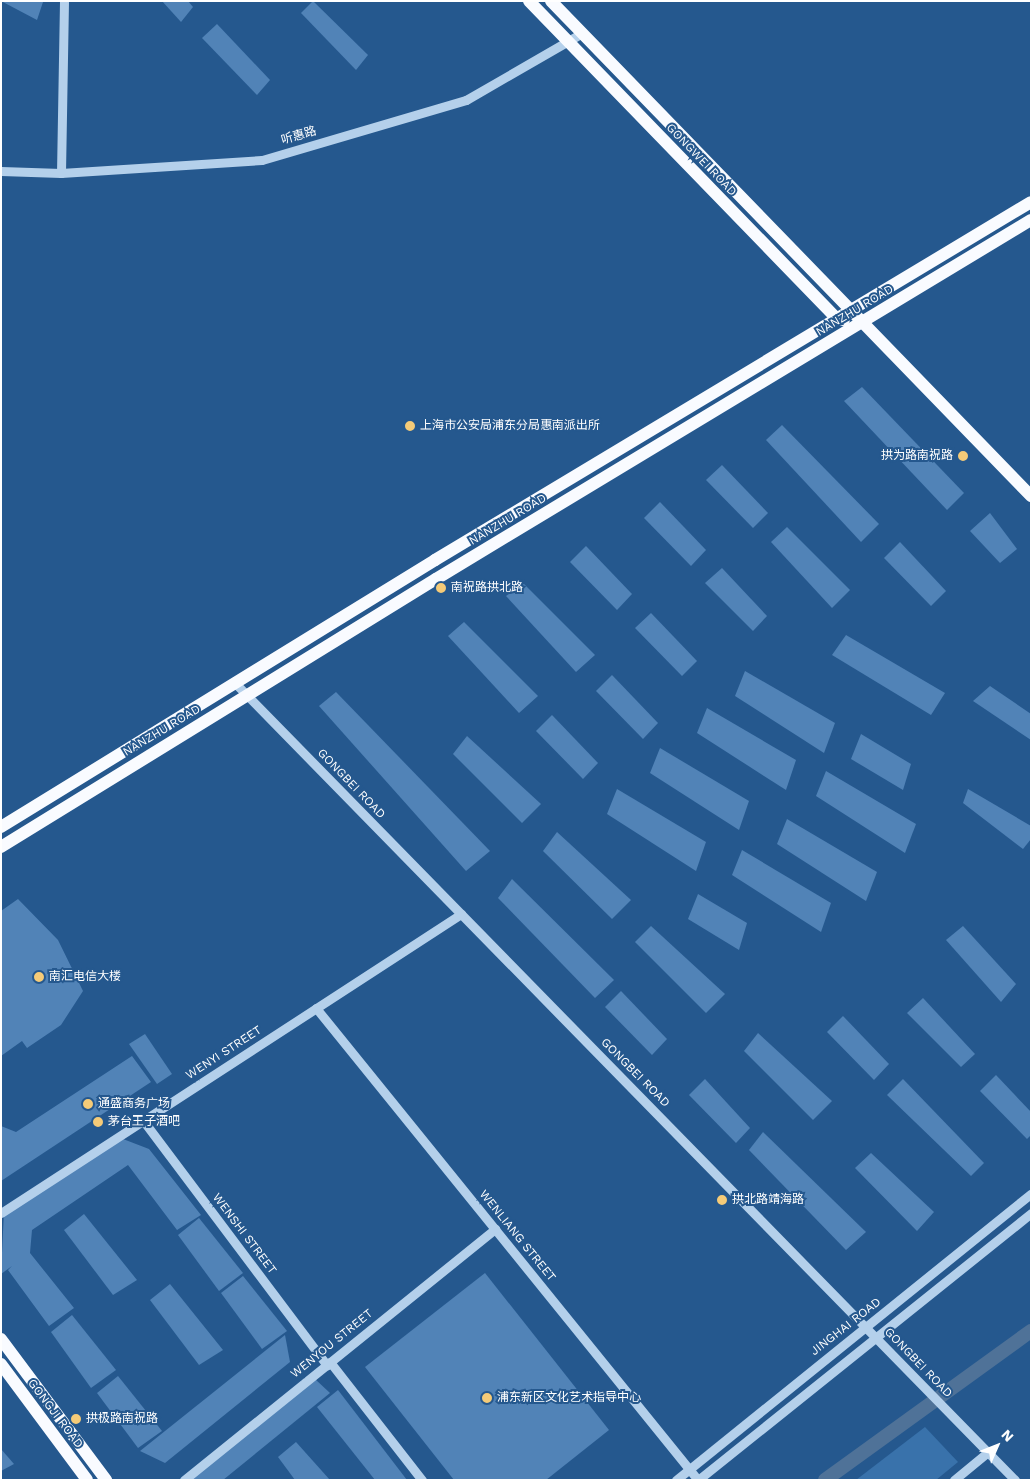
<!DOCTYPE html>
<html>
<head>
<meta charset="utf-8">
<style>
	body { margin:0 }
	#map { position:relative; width:1032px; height:1481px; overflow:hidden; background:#25588e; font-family:"Work Sans","Noto Sans SC",sans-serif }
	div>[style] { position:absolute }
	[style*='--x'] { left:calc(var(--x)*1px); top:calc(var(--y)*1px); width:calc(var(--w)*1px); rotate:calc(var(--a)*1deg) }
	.green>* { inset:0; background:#3972ab }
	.canal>* { height:14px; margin:-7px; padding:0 7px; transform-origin:7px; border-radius:7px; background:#4f7298 }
	.building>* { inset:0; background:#5183b7 }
	.minor>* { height:9px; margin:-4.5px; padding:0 4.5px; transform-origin:4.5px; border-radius:4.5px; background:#b4d0eb }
	.major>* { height:12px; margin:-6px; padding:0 6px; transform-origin:6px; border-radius:6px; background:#f9fbff }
	.dots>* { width:14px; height:14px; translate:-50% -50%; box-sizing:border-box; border:2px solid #25588e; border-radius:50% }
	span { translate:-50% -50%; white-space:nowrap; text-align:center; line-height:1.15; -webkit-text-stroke:4px #25588e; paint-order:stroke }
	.street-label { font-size:12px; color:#fff }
	.poi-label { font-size:12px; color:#fff }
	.left { translate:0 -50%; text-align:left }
	.right { translate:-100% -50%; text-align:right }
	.frame { position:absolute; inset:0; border:2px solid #fff; pointer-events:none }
	.north { position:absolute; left:972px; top:1421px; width:50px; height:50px; -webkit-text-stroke:4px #25588e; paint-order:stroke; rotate:46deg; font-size:14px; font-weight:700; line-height:20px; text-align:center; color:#fff }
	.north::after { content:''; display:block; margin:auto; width:18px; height:22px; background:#fff; clip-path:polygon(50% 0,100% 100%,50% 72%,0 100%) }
</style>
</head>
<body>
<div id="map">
	<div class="green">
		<div style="clip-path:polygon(925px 1427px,958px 1462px,936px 1480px,856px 1480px)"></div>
	</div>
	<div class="canal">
		<div style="--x:825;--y:1480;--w:254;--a:-35.9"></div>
	</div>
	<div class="building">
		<div style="clip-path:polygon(1px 1px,42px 1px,43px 2px,37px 20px)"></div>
		<div style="clip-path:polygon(162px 1px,188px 1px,193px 7px,181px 22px)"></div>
		<div style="clip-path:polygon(313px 1px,368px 55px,356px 70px,301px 13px)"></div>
		<div style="clip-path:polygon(217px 24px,270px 80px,257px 95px,202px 38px)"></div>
		<div style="clip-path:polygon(862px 387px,964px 493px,947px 510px,844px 401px)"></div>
		<div style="clip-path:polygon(782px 425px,879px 524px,861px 542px,766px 440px)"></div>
		<div style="clip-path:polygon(722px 465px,768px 513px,753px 528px,706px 480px)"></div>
		<div style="clip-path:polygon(660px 502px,706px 550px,691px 566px,644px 518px)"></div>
		<div style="clip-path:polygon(990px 513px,1017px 549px,1000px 563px,970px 531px)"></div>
		<div style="clip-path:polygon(787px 527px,850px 590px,832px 608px,771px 542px)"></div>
		<div style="clip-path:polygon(900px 542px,946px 591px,931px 606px,884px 558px)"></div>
		<div style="clip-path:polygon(586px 546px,632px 594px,617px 610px,570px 562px)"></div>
		<div style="clip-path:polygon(722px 568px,767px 616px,753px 631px,705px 583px)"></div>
		<div style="clip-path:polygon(524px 584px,595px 655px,576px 672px,506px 596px)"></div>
		<div style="clip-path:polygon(651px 613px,697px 661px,682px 676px,635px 628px)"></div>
		<div style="clip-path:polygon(464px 622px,538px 696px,519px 713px,448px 636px)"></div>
		<div style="clip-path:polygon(846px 635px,945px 693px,931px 715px,832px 655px)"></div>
		<div style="clip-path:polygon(745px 671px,835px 723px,824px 753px,735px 696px)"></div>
		<div style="clip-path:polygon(612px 675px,658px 723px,643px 739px,596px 691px)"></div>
		<div style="clip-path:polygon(990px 686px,1031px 714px,1031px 740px,973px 701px)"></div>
		<div style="clip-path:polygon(336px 692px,490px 851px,466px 871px,319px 706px)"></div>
		<div style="clip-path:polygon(707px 708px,796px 760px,786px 790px,697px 733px)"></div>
		<div style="clip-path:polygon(552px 715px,598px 763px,583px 779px,536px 731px)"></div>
		<div style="clip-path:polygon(861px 734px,911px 764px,903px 790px,851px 759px)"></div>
		<div style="clip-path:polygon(467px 736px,541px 804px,522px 823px,453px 754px)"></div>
		<div style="clip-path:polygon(660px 748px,749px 801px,739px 830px,650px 773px)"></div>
		<div style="clip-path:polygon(826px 771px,916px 824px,905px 853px,816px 796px)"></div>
		<div style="clip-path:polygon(617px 789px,706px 842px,696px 871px,607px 814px)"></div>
		<div style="clip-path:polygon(968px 789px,1031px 826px,1031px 839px,1023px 849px,963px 803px)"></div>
		<div style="clip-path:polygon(787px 819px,877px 872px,866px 901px,777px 844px)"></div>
		<div style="clip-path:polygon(557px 832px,631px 900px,612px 919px,543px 851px)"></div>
		<div style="clip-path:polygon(742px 850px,831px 903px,821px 932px,732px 875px)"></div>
		<div style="clip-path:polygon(512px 879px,614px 980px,595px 998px,498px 898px)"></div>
		<div style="clip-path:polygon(698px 894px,747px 923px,739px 950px,688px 919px)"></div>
		<div style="clip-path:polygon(18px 899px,58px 940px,83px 991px,61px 1025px,27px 1048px,22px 1041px,1px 1056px,1px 911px)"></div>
		<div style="clip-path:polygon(651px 926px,725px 994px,706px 1013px,635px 942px)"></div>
		<div style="clip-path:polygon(963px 926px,1016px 984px,1001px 1002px,946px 940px)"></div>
		<div style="clip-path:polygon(621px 991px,667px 1039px,652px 1055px,605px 1007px)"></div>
		<div style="clip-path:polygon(923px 998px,975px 1054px,961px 1067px,907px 1013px)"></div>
		<div style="clip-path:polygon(843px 1016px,889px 1064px,874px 1080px,827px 1032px)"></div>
		<div style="clip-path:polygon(758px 1033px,832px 1101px,813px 1120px,744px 1051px)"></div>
		<div style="clip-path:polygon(145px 1034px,172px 1074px,157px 1084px,129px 1044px)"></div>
		<div style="clip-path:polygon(132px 1056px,151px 1082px,1px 1181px,1px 1126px,16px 1132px)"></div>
		<div style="clip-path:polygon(996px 1075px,1031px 1112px,1031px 1135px,1027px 1139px,980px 1091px)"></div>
		<div style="clip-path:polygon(705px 1079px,750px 1128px,736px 1143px,689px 1095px)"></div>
		<div style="clip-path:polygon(903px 1079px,984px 1163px,971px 1176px,887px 1095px)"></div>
		<div style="clip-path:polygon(763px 1132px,866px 1232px,846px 1250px,749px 1150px)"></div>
		<div style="clip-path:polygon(123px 1139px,149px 1149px,201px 1215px,177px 1230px,128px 1165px,32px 1230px,30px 1253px,74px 1308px,49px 1326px,8px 1270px,12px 1266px,1px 1274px,4px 1211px)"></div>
		<div style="clip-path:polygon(871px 1153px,934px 1212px,917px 1231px,855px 1168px)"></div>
		<div style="clip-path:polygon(84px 1214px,137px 1280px,113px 1295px,64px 1230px)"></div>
		<div style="clip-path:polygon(199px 1218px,243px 1273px,219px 1291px,178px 1235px)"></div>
		<div style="clip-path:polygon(485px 1273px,609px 1430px,546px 1480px,454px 1480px,365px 1367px)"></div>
		<div style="clip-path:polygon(243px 1276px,287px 1331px,262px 1349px,221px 1293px)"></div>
		<div style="clip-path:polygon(170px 1284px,223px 1350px,199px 1365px,150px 1300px)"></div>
		<div style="clip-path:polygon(72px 1315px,116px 1370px,91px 1388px,51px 1332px)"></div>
		<div style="clip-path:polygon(285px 1335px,290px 1362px,165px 1463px,140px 1451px)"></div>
		<div style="clip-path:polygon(118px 1376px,162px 1431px,138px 1448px,97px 1393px)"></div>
		<div style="clip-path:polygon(315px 1379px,330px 1393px,223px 1480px,190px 1480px)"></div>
		<div style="clip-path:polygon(338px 1390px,407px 1480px,375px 1480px,317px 1407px)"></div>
		<div style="clip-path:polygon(296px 1442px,330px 1480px,295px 1480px,278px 1457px)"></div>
		<div style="clip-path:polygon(1px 1449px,14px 1464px,1px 1471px)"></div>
	</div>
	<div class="minor">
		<div style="--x:1;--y:171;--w:60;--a:1.9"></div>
		<div style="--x:61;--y:173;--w:201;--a:-3.7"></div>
		<div style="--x:262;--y:160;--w:213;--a:-16.4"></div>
		<div style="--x:466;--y:100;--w:134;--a:-30"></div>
		<div style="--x:61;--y:173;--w:172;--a:-89"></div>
		<div style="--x:236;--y:684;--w:1114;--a:45.62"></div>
		<div style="--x:316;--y:1008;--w:607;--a:51.02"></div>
		<div style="--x:142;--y:1119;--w:308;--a:53.1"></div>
		<div style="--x:1;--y:1213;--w:549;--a:-33.02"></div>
		<div style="--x:330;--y:1362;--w:150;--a:52.1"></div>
		<div style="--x:184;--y:1480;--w:400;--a:-38.9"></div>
		<div style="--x:676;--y:1480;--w:456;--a:-38.9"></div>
		<div style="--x:698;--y:1480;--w:427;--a:-38.7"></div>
		<div style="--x:954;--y:1480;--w:44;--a:-39.5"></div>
	</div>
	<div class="major">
		<div style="--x:529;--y:1;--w:443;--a:45.9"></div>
		<div style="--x:837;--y:319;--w:7;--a:8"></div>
		<div style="--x:551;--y:1;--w:690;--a:45.88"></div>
		<div style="--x:1;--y:827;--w:510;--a:-31.6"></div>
		<div style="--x:435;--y:560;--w:695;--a:-30.99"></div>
		<div style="--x:1;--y:847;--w:511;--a:-31.64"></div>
		<div style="--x:436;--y:579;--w:695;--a:-31.11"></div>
		<div style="--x:1;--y:1339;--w:176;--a:53.3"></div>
		<div style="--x:1;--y:1364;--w:144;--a:53.4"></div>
	</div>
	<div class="dots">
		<div style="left:410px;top:426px;background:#f5cb78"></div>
		<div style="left:963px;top:456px;background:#f5cb78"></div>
		<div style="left:441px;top:588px;background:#f5cb78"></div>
		<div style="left:39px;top:977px;background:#f5cb78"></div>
		<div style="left:88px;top:1104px;background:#f5cb78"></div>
		<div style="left:98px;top:1122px;background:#f5cb78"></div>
		<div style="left:722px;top:1200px;background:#f5cb78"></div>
		<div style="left:487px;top:1398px;background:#f5cb78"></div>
		<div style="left:76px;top:1419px;background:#f5cb78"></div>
	</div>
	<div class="street-label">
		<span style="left:299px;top:136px;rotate:-16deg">听惠路</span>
		<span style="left:701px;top:160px;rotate:46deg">GONGWEI ROAD</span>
		<span style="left:855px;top:311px;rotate:-31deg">NANZHU ROAD</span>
		<span style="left:508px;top:520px;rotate:-31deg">NANZHU ROAD</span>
		<span style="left:162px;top:731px;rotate:-31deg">NANZHU ROAD</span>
		<span style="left:351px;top:784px;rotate:46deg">GONGBEI ROAD</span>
		<span style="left:224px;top:1053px;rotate:-33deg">WENYI STREET</span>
		<span style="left:635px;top:1073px;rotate:45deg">GONGBEI ROAD</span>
		<span style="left:244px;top:1234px;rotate:53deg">WENSHI STREET</span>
		<span style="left:517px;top:1236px;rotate:51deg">WENLIANG STREET</span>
		<span style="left:846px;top:1327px;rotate:-38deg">JINGHAI ROAD</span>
		<span style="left:332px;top:1344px;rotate:-39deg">WENYOU STREET</span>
		<span style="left:918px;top:1363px;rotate:46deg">GONGBEI ROAD</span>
		<span style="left:55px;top:1414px;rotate:53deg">GONGJI ROAD</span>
	</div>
	<div class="poi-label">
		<span class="left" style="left:420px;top:426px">上海市公安局浦东分局惠南派出所</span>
		<span class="right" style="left:953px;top:456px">拱为路南祝路</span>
		<span class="left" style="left:451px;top:588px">南祝路拱北路</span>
		<span class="left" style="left:49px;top:977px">南汇电信大楼</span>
		<span class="left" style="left:98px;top:1104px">通盛商务广场</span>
		<span class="left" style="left:108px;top:1122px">茅台王子酒吧</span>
		<span class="left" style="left:732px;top:1200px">拱北路靖海路</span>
		<span class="left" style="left:497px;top:1398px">浦东新区文化艺术指导中心</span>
		<span class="left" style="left:86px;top:1419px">拱极路南祝路</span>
	</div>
	<div class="frame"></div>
	<div class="north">N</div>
</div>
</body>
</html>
